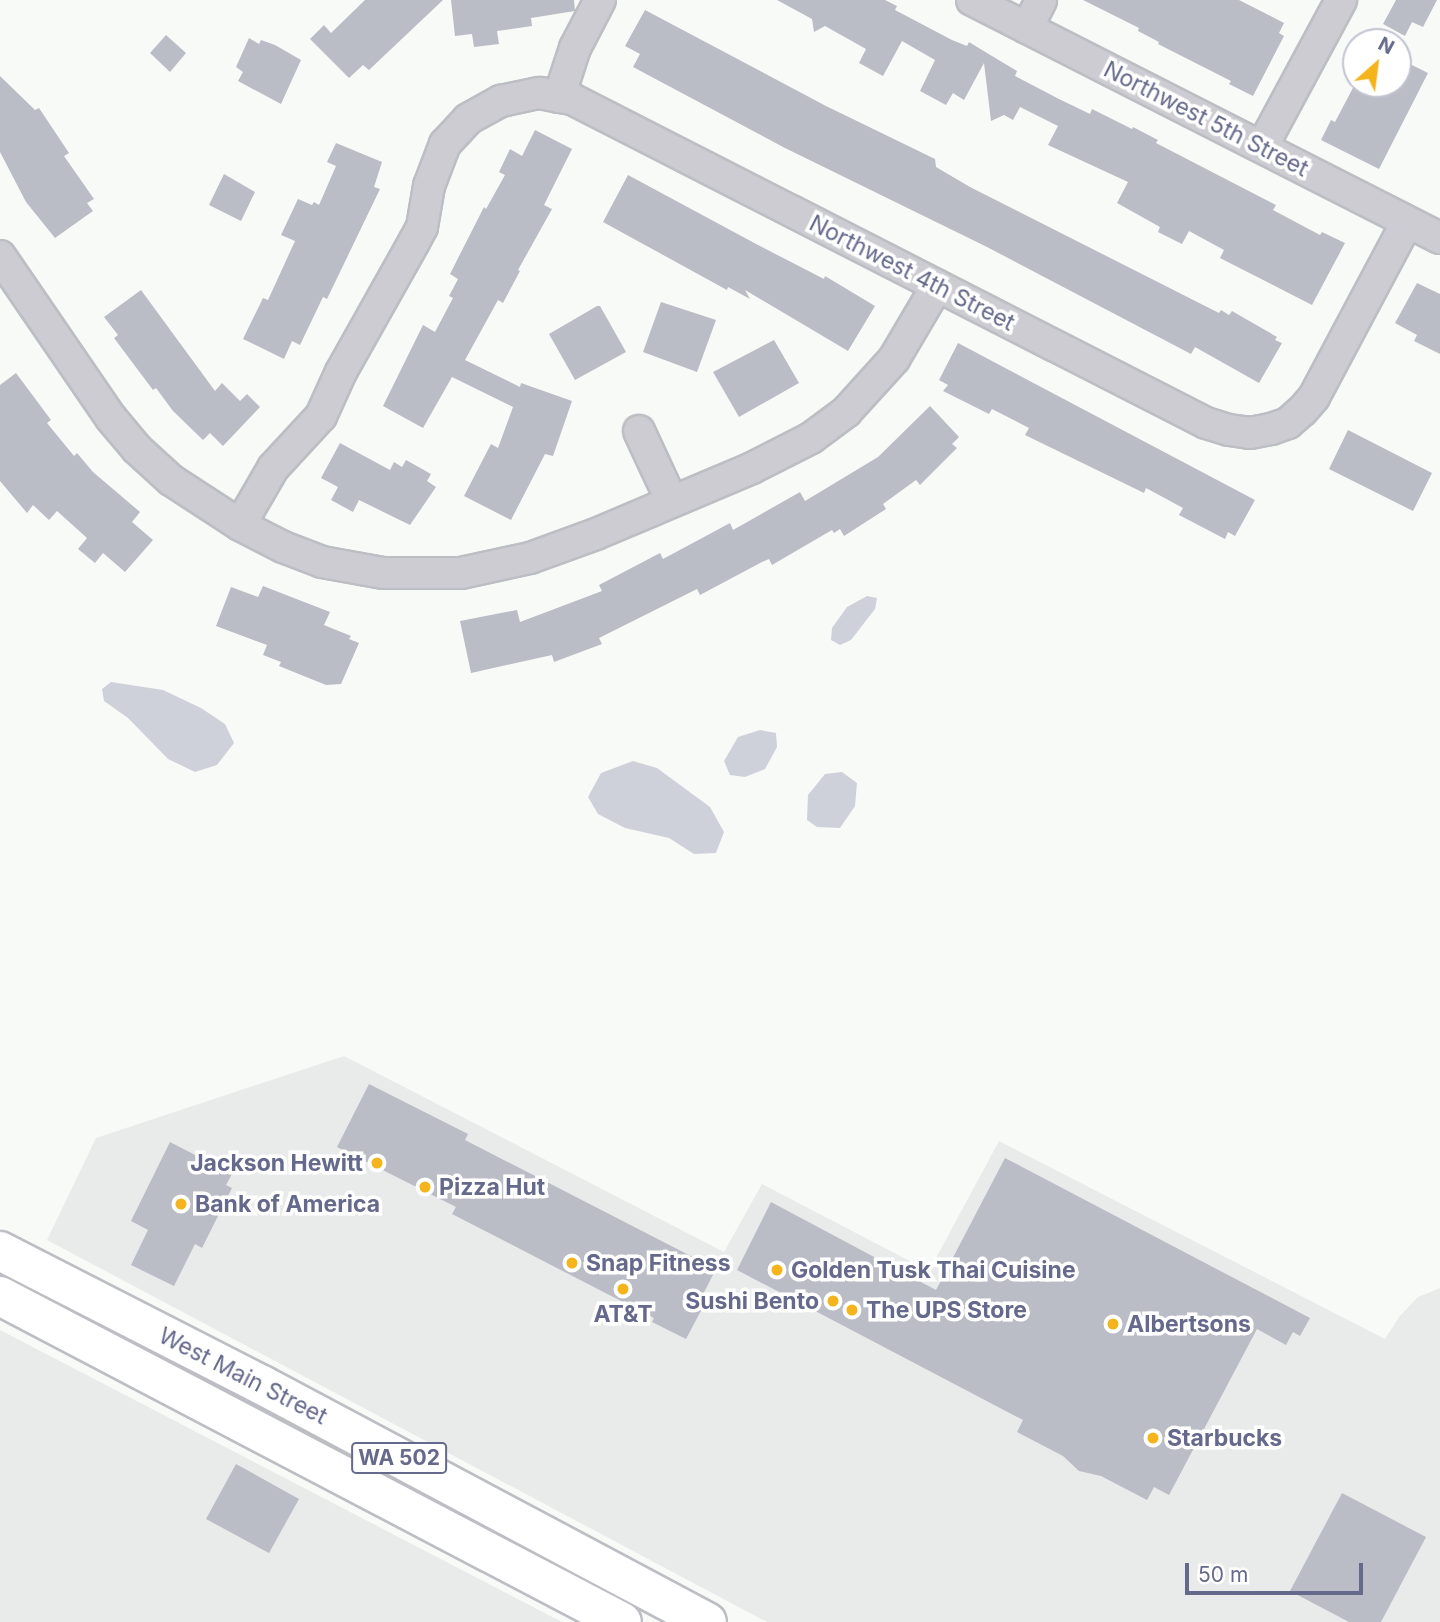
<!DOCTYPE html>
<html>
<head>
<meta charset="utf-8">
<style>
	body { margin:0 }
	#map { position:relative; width:1440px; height:1622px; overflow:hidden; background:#f8faf7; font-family:Inter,sans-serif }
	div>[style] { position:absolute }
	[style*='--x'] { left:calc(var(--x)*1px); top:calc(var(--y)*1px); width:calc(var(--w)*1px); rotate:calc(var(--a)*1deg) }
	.built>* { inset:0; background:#e9ebea }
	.water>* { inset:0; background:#cfd1da }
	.building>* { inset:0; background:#babcc6 }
	.roads { filter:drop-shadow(2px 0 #bdbec3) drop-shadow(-2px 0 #bdbec3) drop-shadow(0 2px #bdbec3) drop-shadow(0 -2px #bdbec3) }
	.minor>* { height:30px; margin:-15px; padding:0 15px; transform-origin:15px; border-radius:15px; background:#ccccd2 }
	.highway>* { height:38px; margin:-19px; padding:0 19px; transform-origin:19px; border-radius:19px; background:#fff }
	.dots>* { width:19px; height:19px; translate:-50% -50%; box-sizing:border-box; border:4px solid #fff; border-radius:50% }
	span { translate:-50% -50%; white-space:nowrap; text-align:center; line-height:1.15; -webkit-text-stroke:7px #fff; paint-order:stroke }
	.shield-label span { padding:2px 5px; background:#fff; border:2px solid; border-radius:5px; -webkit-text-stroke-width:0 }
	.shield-label { font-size:21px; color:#65698b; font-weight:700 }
	.street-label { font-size:23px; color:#65698b }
	.poi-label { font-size:23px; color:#65698b; font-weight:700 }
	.right { translate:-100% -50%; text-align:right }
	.left { translate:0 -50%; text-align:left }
	.north { position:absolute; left:1342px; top:28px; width:70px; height:70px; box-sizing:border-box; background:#fff; border:2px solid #c1c3d1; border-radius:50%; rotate:28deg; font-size:19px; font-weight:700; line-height:28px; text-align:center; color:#65698b }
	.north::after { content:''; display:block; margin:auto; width:24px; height:32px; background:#f5b41c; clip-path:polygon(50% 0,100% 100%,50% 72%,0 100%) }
	.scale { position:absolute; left:1185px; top:1563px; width:178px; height:32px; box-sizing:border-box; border:4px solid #65698b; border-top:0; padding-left:9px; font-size:21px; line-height:24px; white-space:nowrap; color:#65698b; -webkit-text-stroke:5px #fff; paint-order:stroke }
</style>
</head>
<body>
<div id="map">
	<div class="built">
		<div style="clip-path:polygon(344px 1056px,724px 1252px,762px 1184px,929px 1271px,999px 1141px,1385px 1339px,1399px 1317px,1418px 1297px,1440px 1288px,1440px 1622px,767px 1622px,47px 1240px,96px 1138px)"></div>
		<div style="clip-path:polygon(0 1330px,562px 1622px,0 1622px)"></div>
	</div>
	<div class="water">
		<div style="clip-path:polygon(867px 596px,877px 598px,875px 609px,851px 640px,840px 645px,831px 640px,832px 628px,847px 607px)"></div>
		<div style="clip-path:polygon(111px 682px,163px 690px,201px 708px,225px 724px,234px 743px,217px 765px,195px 772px,168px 759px,128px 718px,104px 701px,102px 689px)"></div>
		<div style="clip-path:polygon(760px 730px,776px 733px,777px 747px,765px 769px,745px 777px,730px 775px,724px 761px,738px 737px)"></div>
		<div style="clip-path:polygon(633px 761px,657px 768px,710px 807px,724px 832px,716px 853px,694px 854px,669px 838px,625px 828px,598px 814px,588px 797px,601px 773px)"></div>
		<div style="clip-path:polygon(842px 772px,857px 783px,855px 806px,840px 828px,817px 827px,807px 820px,808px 795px,825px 774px)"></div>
	</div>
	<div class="building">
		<div style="clip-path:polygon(365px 0,443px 0,369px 70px,363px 65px,349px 78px,310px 39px,324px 25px,331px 33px)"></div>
		<div style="clip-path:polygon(451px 0,574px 0,575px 11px,531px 18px,532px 26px,497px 31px,499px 44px,474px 47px,472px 34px,455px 36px)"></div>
		<div style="clip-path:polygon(777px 0,885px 0,897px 6px,895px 10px,952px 40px,967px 46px,969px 42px,987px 53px,1017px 71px,1015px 76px,1059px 99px,1090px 114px,1092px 109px,1132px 129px,1133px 127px,1158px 140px,1156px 143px,1276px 205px,1273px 210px,1320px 235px,1322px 232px,1345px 243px,1312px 305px,1220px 258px,1224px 250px,1189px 231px,1182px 244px,1158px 232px,1160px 227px,1117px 203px,1128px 182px,1048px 145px,1058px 126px,1020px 107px,1013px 120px,1004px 115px,991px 121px,984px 63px,964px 100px,953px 93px,946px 105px,920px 91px,935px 60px,902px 41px,883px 76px,859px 63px,866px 49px,825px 26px,814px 32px,812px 19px)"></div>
		<div style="clip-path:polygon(1083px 0,1239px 0,1284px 23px,1279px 33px,1284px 36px,1253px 96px,1229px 84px,1231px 81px,1158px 44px,1159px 42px,1138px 31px,1139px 28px)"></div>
		<div style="clip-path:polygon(1396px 0,1437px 0,1423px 27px,1412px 22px,1405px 36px,1383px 24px)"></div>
		<div style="clip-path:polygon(645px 10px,826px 106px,935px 159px,936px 167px,970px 187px,1219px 313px,1221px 310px,1229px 315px,1232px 311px,1277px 337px,1275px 340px,1282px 343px,1259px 383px,1195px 347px,1191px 354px,987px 247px,785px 148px,633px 67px,640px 54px,625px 46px)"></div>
		<div style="clip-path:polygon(166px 35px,186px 53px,170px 72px,150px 53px)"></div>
		<div style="clip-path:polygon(249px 38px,259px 44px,261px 40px,275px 45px,301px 60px,281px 104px,238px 81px,243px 72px,236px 67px)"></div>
		<div style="clip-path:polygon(1398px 58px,1428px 73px,1379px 169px,1321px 140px,1331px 120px,1335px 122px,1355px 84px,1398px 84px)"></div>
		<div style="clip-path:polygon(0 76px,35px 110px,39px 108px,69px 153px,64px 156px,94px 199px,87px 203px,93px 211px,55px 238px,26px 202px,0 152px)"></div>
		<div style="clip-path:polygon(535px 130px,572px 149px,544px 205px,552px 209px,518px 270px,520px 271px,503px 303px,498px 300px,465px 360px,520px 387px,521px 383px,572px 401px,553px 456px,545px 454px,511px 520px,464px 496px,491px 444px,498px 448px,513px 407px,452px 377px,423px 428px,383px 406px,423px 325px,435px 332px,453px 298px,449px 296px,458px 279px,450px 274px,484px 207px,486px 209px,505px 175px,499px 172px,510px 149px,522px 156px)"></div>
		<div style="clip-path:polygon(336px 143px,382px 162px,374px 187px,380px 189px,327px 299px,323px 297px,300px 345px,292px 341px,284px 359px,243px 339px,263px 298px,268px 300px,295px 241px,281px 235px,298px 199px,312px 205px,314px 202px,319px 205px,336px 166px,327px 162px)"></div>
		<div style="clip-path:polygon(224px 174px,255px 192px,241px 221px,209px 205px)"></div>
		<div style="clip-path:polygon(628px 175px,758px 245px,824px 279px,825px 276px,875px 306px,848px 351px,745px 290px,750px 299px,728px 287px,727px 290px,603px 222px)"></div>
		<div style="clip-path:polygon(1417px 283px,1440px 294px,1440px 354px,1414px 341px,1417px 335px,1395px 323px)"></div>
		<div style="clip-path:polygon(141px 290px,215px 391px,222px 383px,240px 401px,247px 394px,260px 407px,223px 446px,210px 433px,203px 440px,173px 411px,156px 388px,153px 390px,114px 338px,118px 335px,104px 317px)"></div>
		<div style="clip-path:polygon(661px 302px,716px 320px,697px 372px,643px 352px)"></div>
		<div style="clip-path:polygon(597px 306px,600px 306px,626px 352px,575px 380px,549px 334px)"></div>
		<div style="clip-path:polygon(774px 340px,799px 383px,739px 417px,713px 372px)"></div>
		<div style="clip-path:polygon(958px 343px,1255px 500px,1235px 536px,1228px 532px,1225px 539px,1179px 515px,1183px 508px,1146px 488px,1144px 493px,1025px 435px,1029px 428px,992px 409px,989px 414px,943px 391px,948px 385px,939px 380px)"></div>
		<div style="clip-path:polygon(16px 373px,51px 420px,47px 423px,74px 456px,77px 453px,93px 472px,140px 512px,132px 522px,153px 540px,125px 572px,103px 553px,95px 563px,78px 549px,87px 538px,57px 511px,49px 520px,33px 505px,27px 513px,0 481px,0 385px)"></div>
		<div style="clip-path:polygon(930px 406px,959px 437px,952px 444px,957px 448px,920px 485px,916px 480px,883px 504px,886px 509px,844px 536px,840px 529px,834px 533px,832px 530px,772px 565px,769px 559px,762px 562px,700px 595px,697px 589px,599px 638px,602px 644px,554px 662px,552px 655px,471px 673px,460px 621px,517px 610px,520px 622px,602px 591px,599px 585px,660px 553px,663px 559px,730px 523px,733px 530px,800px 492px,805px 501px,878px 457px)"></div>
		<div style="clip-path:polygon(1348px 430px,1432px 473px,1413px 511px,1329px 469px)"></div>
		<div style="clip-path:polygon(340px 443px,390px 470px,394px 462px,402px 467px,406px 460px,431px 474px,427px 481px,436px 487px,410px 525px,359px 500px,353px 512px,331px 500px,338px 487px,321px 478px)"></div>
		<div style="clip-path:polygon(263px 586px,330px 612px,324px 625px,351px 636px,349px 639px,359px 643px,341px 684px,326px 685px,279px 666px,281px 662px,263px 655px,267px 645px,216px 626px,231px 587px,258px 597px)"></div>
		<div style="clip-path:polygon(369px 1084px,468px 1134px,465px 1140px,716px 1269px,699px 1302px,704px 1305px,686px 1339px,652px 1322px,654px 1318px,452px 1214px,456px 1207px,337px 1147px)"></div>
		<div style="clip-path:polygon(170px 1142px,232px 1174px,226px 1185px,232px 1188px,202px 1248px,195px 1244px,174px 1286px,131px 1265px,148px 1230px,131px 1221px)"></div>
		<div style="clip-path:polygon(1005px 1158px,1310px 1318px,1300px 1336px,1293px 1332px,1286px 1345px,1257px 1329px,1169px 1495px,1154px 1487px,1147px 1500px,1101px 1476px,1079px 1471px,1063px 1456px,1017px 1432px,1023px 1420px,737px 1270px,771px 1202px,936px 1290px)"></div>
		<div style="clip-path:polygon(236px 1464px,299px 1499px,269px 1553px,206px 1519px)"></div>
		<div style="clip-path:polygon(1342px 1493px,1426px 1537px,1381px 1622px,1349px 1622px,1290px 1591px)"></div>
	</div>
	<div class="roads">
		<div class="minor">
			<div style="--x:972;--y:0;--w:525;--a:26.96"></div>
			<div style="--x:1027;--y:28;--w:31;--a:-63"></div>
			<div style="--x:559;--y:97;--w:13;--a:9"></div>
			<div style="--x:572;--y:99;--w:712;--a:27.07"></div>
			<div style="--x:1206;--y:423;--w:24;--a:17"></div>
			<div style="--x:1229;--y:430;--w:21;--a:8"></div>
			<div style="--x:1250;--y:433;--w:21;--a:-11"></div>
			<div style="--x:1271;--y:429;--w:18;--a:-19"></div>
			<div style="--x:1288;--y:423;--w:18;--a:-41"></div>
			<div style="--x:1302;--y:411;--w:18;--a:-49"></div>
			<div style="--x:1314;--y:397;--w:198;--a:-62"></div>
			<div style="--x:1262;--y:147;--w:167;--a:-61.7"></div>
			<div style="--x:0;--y:256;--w:196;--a:55.6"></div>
			<div style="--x:111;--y:418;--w:40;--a:50"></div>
			<div style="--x:137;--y:449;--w:46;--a:42.4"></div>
			<div style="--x:171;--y:480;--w:82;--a:33.1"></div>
			<div style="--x:240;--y:525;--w:48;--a:27.1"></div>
			<div style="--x:283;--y:547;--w:42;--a:21"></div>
			<div style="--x:322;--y:562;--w:62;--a:10.2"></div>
			<div style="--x:383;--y:573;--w:78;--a:0"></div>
			<div style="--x:461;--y:573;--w:71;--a:-12.3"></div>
			<div style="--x:530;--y:558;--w:70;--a:-20"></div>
			<div style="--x:596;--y:534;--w:169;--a:-22.9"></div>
			<div style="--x:752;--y:468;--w:66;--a:-27"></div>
			<div style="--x:811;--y:438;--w:44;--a:-36.6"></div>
			<div style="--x:846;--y:412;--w:72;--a:-47.8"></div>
			<div style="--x:894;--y:359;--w:85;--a:-59.5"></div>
			<div style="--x:639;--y:431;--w:76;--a:65.1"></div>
			<div style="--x:240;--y:525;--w:66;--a:-59.9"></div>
			<div style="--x:273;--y:468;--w:71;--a:-47.3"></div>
			<div style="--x:321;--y:416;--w:48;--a:-65.6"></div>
			<div style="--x:341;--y:372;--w:149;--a:-60.7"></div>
			<div style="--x:414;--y:242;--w:17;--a:-62"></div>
			<div style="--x:422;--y:227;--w:42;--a:-80.3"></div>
			<div style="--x:429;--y:186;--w:45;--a:-69.1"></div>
			<div style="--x:445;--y:144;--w:34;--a:-47"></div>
			<div style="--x:468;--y:119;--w:38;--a:-29"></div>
			<div style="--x:501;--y:101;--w:40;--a:-12"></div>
			<div style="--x:540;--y:93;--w:19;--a:12"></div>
			<div style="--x:559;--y:97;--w:52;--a:-71.9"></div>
			<div style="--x:575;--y:48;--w:54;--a:-62.5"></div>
		</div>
		<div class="highway">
			<div style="--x:0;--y:1251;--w:294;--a:27.1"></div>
			<div style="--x:262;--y:1385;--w:504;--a:28.04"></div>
			<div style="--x:0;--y:1296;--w:702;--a:27.66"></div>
		</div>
	</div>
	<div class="dots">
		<div style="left:377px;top:1163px;background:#f5b41c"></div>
		<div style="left:425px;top:1187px;background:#f5b41c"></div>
		<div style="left:181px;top:1204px;background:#f5b41c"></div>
		<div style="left:572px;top:1263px;background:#f5b41c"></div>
		<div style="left:777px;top:1270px;background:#f5b41c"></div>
		<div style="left:623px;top:1289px;background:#f5b41c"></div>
		<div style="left:833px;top:1301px;background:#f5b41c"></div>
		<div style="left:852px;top:1310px;background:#f5b41c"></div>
		<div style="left:1113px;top:1324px;background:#f5b41c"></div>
		<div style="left:1153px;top:1438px;background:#f5b41c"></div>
	</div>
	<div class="shield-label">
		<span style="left:399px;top:1458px">WA 502</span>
	</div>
	<div class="street-label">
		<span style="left:1206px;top:119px;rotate:27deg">Northwest 5th Street</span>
		<span style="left:912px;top:273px;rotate:27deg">Northwest 4th Street</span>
		<span style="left:243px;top:1376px;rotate:27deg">West Main Street</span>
	</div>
	<div class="poi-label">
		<span class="right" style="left:363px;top:1163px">Jackson Hewitt</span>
		<span class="left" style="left:439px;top:1187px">Pizza Hut</span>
		<span class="left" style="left:195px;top:1204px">Bank of America</span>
		<span class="left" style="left:586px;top:1263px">Snap Fitness</span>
		<span class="left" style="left:791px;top:1270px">Golden Tusk Thai Cuisine</span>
		<span class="right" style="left:819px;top:1301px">Sushi Bento</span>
		<span class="left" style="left:866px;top:1310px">The UPS Store</span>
		<span style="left:623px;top:1314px">AT&amp;T</span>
		<span class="left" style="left:1127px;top:1324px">Albertsons</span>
		<span class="left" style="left:1167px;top:1438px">Starbucks</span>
	</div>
	<div class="north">N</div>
	<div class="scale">50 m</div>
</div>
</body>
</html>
